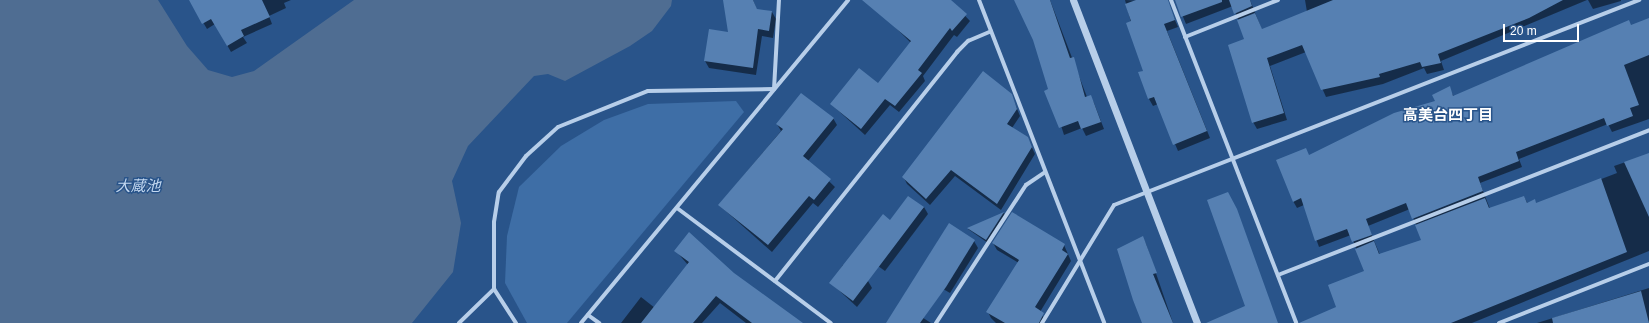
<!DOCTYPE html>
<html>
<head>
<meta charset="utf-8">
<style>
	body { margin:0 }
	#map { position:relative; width:1649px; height:323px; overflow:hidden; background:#29548a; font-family:Helvetica,"Noto Sans JP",sans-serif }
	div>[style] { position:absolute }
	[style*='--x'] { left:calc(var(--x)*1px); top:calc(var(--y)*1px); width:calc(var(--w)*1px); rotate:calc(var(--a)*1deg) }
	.green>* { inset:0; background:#3e6ea6 }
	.water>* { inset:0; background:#4f6d92 }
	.shadow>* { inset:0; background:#0007 }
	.building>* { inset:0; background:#5680b2 }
	.minor>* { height:4px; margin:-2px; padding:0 2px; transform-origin:2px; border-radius:2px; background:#b7cee9 }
	.tertiary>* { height:7px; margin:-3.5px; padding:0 3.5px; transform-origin:3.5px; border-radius:3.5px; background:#b7cee9 }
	span { translate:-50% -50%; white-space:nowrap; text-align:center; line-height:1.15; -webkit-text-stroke:3px #29548a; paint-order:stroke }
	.neighbourhood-label { font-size:15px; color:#fff; font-weight:700 }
	.water-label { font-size:15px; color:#c3d8f0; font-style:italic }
	.scale { position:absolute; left:1503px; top:24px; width:76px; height:18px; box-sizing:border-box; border:2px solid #fff; border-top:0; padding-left:5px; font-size:12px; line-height:14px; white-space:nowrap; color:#fff; -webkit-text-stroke:3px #29548a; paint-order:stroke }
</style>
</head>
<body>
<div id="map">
	<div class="green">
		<div style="clip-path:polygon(736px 101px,744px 112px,567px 323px,527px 323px,505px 283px,507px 236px,519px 187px,561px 146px,604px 120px,648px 104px)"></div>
	</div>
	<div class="water">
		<div style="clip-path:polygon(0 0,158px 0,187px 46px,208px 70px,232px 77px,254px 71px,354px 0,672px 0,671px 6px,652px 31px,630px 46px,565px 81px,548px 74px,534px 76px,468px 146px,452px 181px,461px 223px,453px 272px,412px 323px,0 323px)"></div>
	</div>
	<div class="shadow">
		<div style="clip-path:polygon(190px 0,291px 0,284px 3px,286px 8px,269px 16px,272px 24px,243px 37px,247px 43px,231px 52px,215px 24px,207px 29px)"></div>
		<div style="clip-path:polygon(726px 0,753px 0,757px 10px,772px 12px,776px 19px,773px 38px,762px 36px,756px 75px,709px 68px,705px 61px,729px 33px)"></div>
		<div style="clip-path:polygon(901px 0,950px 0,970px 21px,957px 37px,954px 35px,923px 76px,925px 81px,899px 112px,890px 105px,865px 135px,831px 104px,878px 85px,911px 43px,886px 18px)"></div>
		<div style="clip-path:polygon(1016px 0,1050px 0,1087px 97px,1090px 96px,1094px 103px,1104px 129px,1086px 136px,1082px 128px,1064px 135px,1034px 40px)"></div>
		<div style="clip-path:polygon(1125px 0,1167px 2px,1178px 27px,1167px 31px,1210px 138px,1178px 151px,1158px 104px,1153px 106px,1149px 99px,1140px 73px,1144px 71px)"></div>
		<div style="clip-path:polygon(1176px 0,1250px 0,1262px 30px,1307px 12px,1305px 0,1587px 0,1441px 61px,1444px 70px,1427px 74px,1424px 68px,1383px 84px,1326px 97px,1306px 52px,1270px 66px,1287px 120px,1257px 129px,1253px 122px,1246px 40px,1233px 6px,1186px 24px)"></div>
		<div style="clip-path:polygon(1588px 0,1621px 0,1621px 1px,1593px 9px)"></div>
		<div style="clip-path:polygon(evenodd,1649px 19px,1649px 119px,1612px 132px,1608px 124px,1519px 159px,1522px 167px,1480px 183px,1490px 209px,1524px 197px,1528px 204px,1536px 204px,1617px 173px,1614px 166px,1649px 154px,1649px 251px,1472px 323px,1313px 323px,1337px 307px,1365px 272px,1351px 235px,1319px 247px,1304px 205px,1297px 208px,1293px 201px,1309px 156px,1436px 102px,1449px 88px,1454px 97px,1649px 19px,1410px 209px,1422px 241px,1380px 255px,1368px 226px,1410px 209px)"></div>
		<div style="clip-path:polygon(1011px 94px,1020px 116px,1012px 128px,1027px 137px,1035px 154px,1001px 210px,955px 176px,930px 205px,907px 184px,904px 178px)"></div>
		<div style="clip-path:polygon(833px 118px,837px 125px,808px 161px,835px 187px,818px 207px,813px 203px,772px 252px,719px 205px,781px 131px,777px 124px)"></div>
		<div style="clip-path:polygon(924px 207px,928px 214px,885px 271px,871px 261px)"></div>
		<div style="clip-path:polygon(1004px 213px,1006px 216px,988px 243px,968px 229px)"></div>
		<div style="clip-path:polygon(1142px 237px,1146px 244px,1173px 323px,1144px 323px)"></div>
		<div style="clip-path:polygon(974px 241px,978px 248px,950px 293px,924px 278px)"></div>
		<div style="clip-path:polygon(993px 243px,1064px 245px,1071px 261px,1040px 312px,1045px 320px,1043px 323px,996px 323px,991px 318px,988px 312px,1019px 263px,997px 250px)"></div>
		<div style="clip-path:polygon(676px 251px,733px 273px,798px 323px,746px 323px,720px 303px,702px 323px,621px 323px,641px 297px,655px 308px,688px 265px)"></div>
		<div style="clip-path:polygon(843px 265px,868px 281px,872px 288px,857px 307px,831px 283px)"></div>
		<div style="clip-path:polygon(1649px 288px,1649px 323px,1537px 323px)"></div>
		<div style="clip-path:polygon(900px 303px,931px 323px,887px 323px)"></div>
	</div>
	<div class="building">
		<div style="clip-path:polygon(189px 0,262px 0,270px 17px,241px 30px,244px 36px,227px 46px,211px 19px,202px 24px)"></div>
		<div style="clip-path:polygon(723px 0,753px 0,757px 9px,772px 11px,769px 31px,758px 29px,753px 68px,704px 61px,709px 29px,728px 32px)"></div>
		<div style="clip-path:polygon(862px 0,951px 0,967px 14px,952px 31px,950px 28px,918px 70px,922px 73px,895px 106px,885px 99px,861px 129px,830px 104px,859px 68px,878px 83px,911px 41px)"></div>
		<div style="clip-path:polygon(1014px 0,1050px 0,1070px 58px,1074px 57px,1085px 97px,1091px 95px,1101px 122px,1081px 129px,1078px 121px,1059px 128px,1044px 91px,1048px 89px,1033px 40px)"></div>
		<div style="clip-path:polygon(1136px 0,1168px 0,1175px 20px,1164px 24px,1207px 131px,1173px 145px,1154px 97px,1148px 99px,1138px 72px,1143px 71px,1126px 23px,1131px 21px,1125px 4px)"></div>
		<div style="clip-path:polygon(1175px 0,1222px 0,1222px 2px,1181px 17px)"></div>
		<div style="clip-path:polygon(1229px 0,1250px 0,1252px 6px,1234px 14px)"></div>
		<div style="clip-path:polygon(1333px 0,1563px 0,1529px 18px,1438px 54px,1441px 63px,1422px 67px,1420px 62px,1379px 74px,1380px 77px,1321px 90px,1302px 45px,1267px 58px,1284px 113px,1252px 123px,1228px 45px,1244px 39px,1237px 20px,1255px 13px,1262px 29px)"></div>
		<div style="clip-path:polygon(1649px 18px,1649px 55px,1624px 65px,1639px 105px,1630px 108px,1633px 116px,1607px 126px,1604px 118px,1516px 152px,1519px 161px,1478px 177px,1483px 191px,1412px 219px,1406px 203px,1366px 219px,1372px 235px,1352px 242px,1347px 229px,1315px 241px,1301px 198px,1293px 202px,1276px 160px,1306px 148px,1309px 155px,1394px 113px,1435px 101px,1432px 95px,1450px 86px,1453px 96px,1629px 20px,1631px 25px)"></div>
		<div style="clip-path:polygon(983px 71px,1012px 94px,1017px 109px,1007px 124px,1028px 137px,1032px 147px,997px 204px,951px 170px,926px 199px,902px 177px)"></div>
		<div style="clip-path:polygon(801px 93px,834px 118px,803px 156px,831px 179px,814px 200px,809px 196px,768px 245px,718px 205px,783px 129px,776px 124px)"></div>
		<div style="clip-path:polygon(1649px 153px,1649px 217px,1624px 162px)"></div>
		<div style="clip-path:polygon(1601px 178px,1627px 252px,1451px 323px,1299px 323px,1336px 307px,1328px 285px,1364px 271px,1355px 249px,1374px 241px,1379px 254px,1421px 240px,1415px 225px,1485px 198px,1489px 208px,1524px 196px,1527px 203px,1535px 199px,1536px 203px)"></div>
		<div style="clip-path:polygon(1228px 192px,1237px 209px,1278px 323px,1206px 323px,1245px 306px,1207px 200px)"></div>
		<div style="clip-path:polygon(908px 196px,924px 207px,853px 301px,829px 283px,883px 214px,890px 220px)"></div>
		<div style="clip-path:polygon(1004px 212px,986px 240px,967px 228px)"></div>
		<div style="clip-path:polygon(1012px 212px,1065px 244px,1062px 250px,1068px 254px,1035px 307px,1044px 313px,1039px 323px,1005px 323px,986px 312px,1019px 260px,992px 243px)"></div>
		<div style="clip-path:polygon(949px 223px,975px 240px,946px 287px,920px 323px,886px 323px)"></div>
		<div style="clip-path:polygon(689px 232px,734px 273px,803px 323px,752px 323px,716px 296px,693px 323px,641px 323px,689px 262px,674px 251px)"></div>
		<div style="clip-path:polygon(1143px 236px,1157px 273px,1153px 274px,1173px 323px,1142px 323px,1133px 300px,1117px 249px)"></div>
		<div style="clip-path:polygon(1641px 291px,1649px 323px,1553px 323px,1552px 318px)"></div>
	</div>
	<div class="minor">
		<div style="--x:979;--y:0;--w:346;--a:68.8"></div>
		<div style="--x:1171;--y:0;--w:346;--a:68.8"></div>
		<div style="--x:1185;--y:37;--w:100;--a:-21.7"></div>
		<div style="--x:677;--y:208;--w:192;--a:36.8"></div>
		<div style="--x:1278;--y:275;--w:398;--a:-21.3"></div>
		<div style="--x:775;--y:281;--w:293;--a:-51.5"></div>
		<div style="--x:957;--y:52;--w:16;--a:-45"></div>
		<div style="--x:968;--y:41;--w:25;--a:-23"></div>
		<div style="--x:588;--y:315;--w:14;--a:36"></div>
		<div style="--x:459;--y:323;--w:49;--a:-44.2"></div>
		<div style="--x:516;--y:323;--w:40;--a:-122.9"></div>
		<div style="--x:494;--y:289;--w:67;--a:-90"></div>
		<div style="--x:494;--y:222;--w:30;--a:-81"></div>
		<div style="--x:499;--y:192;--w:45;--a:-53.1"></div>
		<div style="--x:526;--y:156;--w:43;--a:-42.2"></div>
		<div style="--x:558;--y:127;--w:97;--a:-21.8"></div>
		<div style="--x:648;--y:91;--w:126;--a:-0.9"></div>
		<div style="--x:774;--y:89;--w:89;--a:-86.8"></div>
		<div style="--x:581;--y:323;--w:419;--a:-50.4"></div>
		<div style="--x:936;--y:323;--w:165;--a:-56.9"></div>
		<div style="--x:1026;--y:185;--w:23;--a:-34"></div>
		<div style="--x:1042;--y:323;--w:138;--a:-58.6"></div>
		<div style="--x:1114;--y:205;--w:564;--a:-21.33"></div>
		<div style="--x:1499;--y:323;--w:161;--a:-21.5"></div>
	</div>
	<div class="tertiary">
		<div style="--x:1073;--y:0;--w:346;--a:69"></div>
	</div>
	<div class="neighbourhood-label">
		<span style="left:1448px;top:115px">高美台四丁目</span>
	</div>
	<div class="water-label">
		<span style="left:138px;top:186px">大蔵池</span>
	</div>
	<div class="scale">20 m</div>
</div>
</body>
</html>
